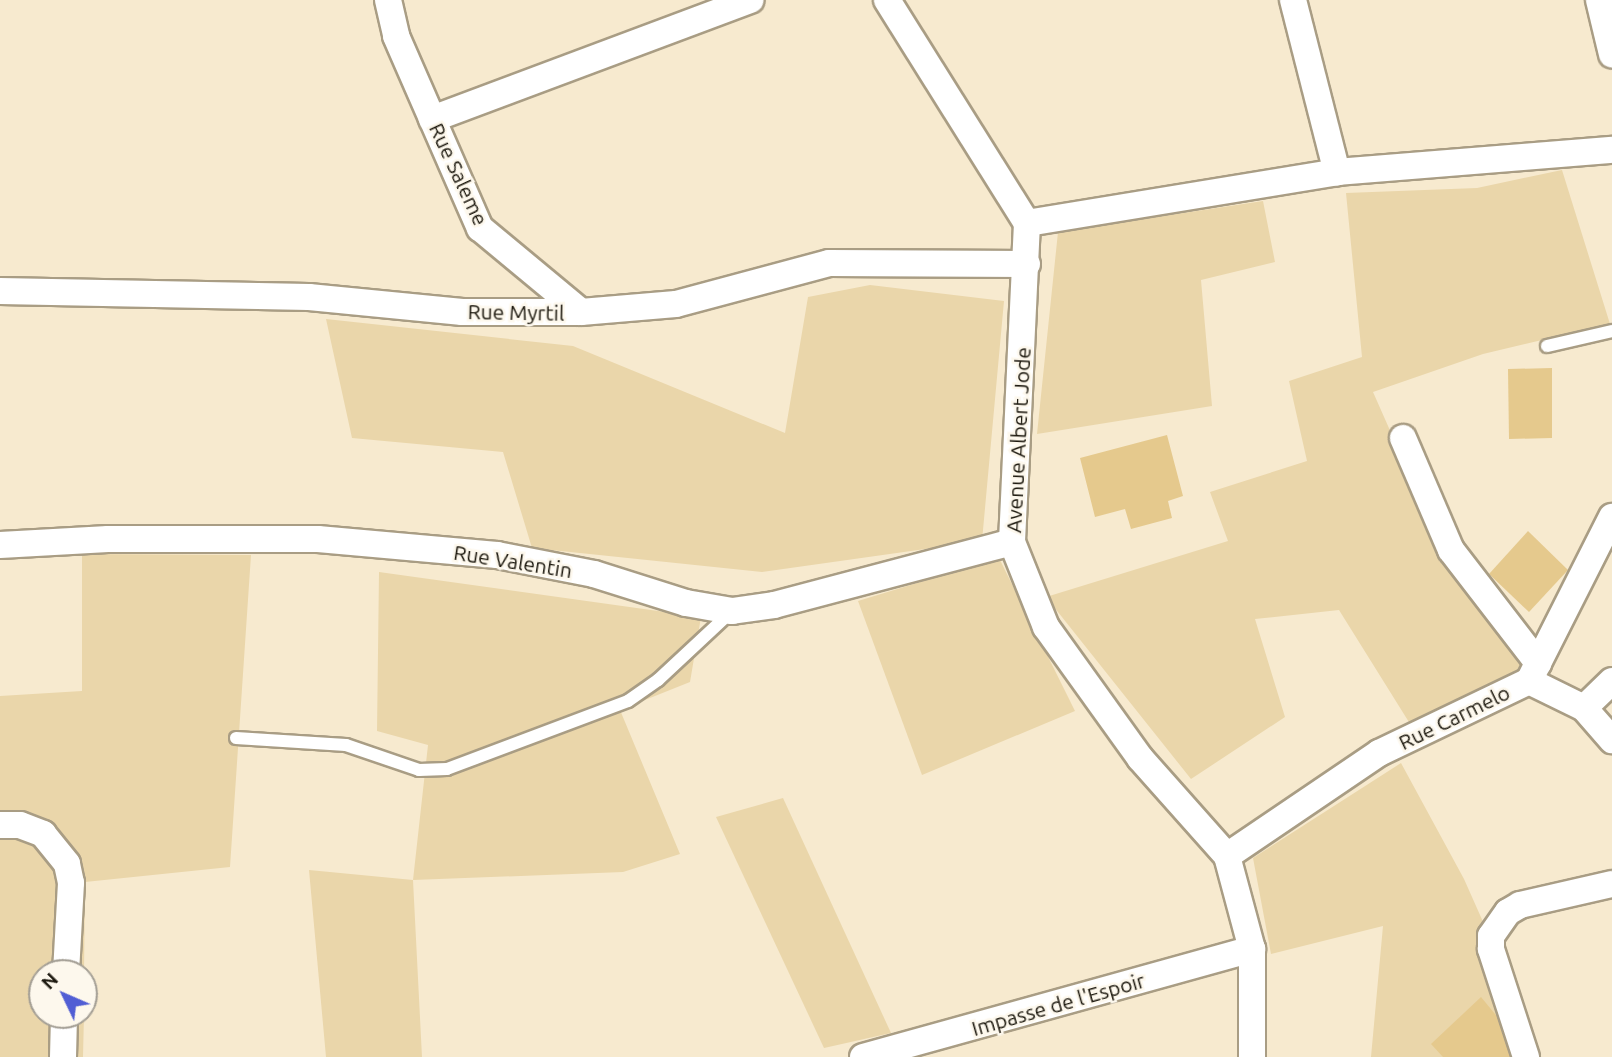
<!DOCTYPE html>
<html>
<head>
<meta charset="utf-8">
<style>
	body { margin:0 }
	#map { position:relative; width:1612px; height:1057px; overflow:hidden; background:#f7eacf; font-family:Ubuntu,sans-serif }
	div>[style] { position:absolute }
	[style*='--x'] { left:calc(var(--x)*1px); top:calc(var(--y)*1px); width:calc(var(--w)*1px); rotate:calc(var(--a)*1deg) }
	.green>* { inset:0; background:#ead6aa }
	.building>* { inset:0; background:#e5c98d }
	.roads { filter:drop-shadow(2px 0 #a99d84) drop-shadow(-2px 0 #a99d84) drop-shadow(0 2px #a99d84) drop-shadow(0 -2px #a99d84) }
	.service>* { height:12px; margin:-6px; padding:0 6px; transform-origin:6px; border-radius:6px; background:#fff }
	.minor>* { height:26px; margin:-13px; padding:0 13px; transform-origin:13px; border-radius:13px; background:#fff }
	span { translate:-50% -50%; white-space:nowrap; text-align:center; line-height:1.15; -webkit-text-stroke:5px #fdf8ed; paint-order:stroke }
	.street-label { font-size:21px; color:#1c180e }
	.north { position:absolute; left:28px; top:959px; width:70px; height:70px; box-sizing:border-box; background:#fdf8ed; border:2px solid #a39e94; border-radius:50%; rotate:314deg; font-size:19px; font-weight:700; line-height:28px; text-align:center; color:#1c180e }
	.north::after { content:''; display:block; margin:auto; width:24px; height:32px; background:#515ed4; clip-path:polygon(50% 0,100% 100%,50% 72%,0 100%) }
</style>
</head>
<body>
<div id="map">
	<div class="green">
		<div style="clip-path:polygon(1562px 170px,1610px 324px,1483px 354px,1373px 392px,1446px 557px,1527px 670px,1412px 727px,1339px 610px,1255px 619px,1285px 717px,1191px 779px,1046px 597px,1228px 541px,1210px 492px,1307px 461px,1289px 381px,1362px 357px,1346px 193px,1477px 188px)"></div>
		<div style="clip-path:polygon(1263px 201px,1275px 262px,1201px 280px,1212px 406px,1037px 434px,1058px 232px)"></div>
		<div style="clip-path:polygon(870px 285px,1004px 301px,982px 541px,762px 572px,532px 548px,503px 452px,352px 438px,326px 319px,573px 346px,785px 433px,808px 297px)"></div>
		<div style="clip-path:polygon(82px 554px,251px 555px,230px 867px,85px 882px,84px 973px,42px 973px,42px 1015px,84px 1015px,83px 1057px,0 1057px,0 696px,82px 691px)"></div>
		<div style="clip-path:polygon(999px 558px,1075px 711px,922px 775px,858px 601px)"></div>
		<div style="clip-path:polygon(379px 572px,701px 617px,690px 682px,620px 710px,680px 854px,623px 872px,413px 880px,422px 1057px,326px 1057px,309px 870px,413px 880px,428px 745px,377px 731px)"></div>
		<div style="clip-path:polygon(1401px 763px,1464px 879px,1528px 1023px,1538px 1057px,1371px 1057px,1383px 926px,1271px 954px,1253px 858px)"></div>
		<div style="clip-path:polygon(783px 798px,891px 1033px,824px 1048px,716px 817px)"></div>
	</div>
	<div class="building">
		<div style="clip-path:polygon(1552px 368px,1552px 438px,1509px 439px,1508px 369px)"></div>
		<div style="clip-path:polygon(1167px 435px,1183px 496px,1168px 501px,1172px 518px,1131px 529px,1125px 509px,1095px 517px,1080px 458px)"></div>
		<div style="clip-path:polygon(1528px 531px,1568px 570px,1529px 612px,1489px 574px)"></div>
		<div style="clip-path:polygon(1481px 997px,1523px 1048px,1512px 1057px,1443px 1057px,1431px 1044px)"></div>
	</div>
	<div class="roads">
		<div class="service">
			<div style="--x:1547;--y:346;--w:67;--a:-13"></div>
			<div style="--x:236;--y:738;--w:110;--a:3.6"></div>
			<div style="--x:346;--y:745;--w:77;--a:18.9"></div>
			<div style="--x:419;--y:770;--w:28;--a:-2"></div>
			<div style="--x:447;--y:769;--w:193;--a:-20.6"></div>
			<div style="--x:628;--y:701;--w:37;--a:-35"></div>
			<div style="--x:658;--y:680;--w:101;--a:-43"></div>
		</div>
		<div class="minor">
			<div style="--x:388;--y:0;--w:37;--a:77"></div>
			<div style="--x:396;--y:36;--w:210;--a:66.4"></div>
			<div style="--x:480;--y:228;--w:131;--a:39.7"></div>
			<div style="--x:887;--y:0;--w:263;--a:57.9"></div>
			<div style="--x:1027;--y:223;--w:319;--a:92.7"></div>
			<div style="--x:1012;--y:542;--w:92;--a:68.2"></div>
			<div style="--x:1046;--y:627;--w:161;--a:54.3"></div>
			<div style="--x:1140;--y:758;--w:131;--a:48.4"></div>
			<div style="--x:1227;--y:856;--w:96;--a:75"></div>
			<div style="--x:1252;--y:949;--w:108;--a:90"></div>
			<div style="--x:1293;--y:0;--w:178;--a:75.7"></div>
			<div style="--x:1599;--y:0;--w:56;--a:76.5"></div>
			<div style="--x:432;--y:119;--w:340;--a:-20.5"></div>
			<div style="--x:1027;--y:223;--w:314;--a:-9.3"></div>
			<div style="--x:1337;--y:172;--w:276;--a:-4.6"></div>
			<div style="--x:0;--y:291;--w:309;--a:1.1"></div>
			<div style="--x:309;--y:297;--w:154;--a:5.6"></div>
			<div style="--x:462;--y:312;--w:119;--a:0"></div>
			<div style="--x:581;--y:312;--w:95;--a:-4.8"></div>
			<div style="--x:676;--y:304;--w:158;--a:-15"></div>
			<div style="--x:829;--y:263;--w:198;--a:0.3"></div>
			<div style="--x:1403;--y:438;--w:122;--a:66.8"></div>
			<div style="--x:1451;--y:550;--w:143;--a:52.4"></div>
			<div style="--x:0;--y:545;--w:108;--a:-3.2"></div>
			<div style="--x:108;--y:539;--w:210;--a:0"></div>
			<div style="--x:318;--y:539;--w:180;--a:5.1"></div>
			<div style="--x:497;--y:555;--w:99;--a:11.1"></div>
			<div style="--x:594;--y:574;--w:96;--a:17.5"></div>
			<div style="--x:686;--y:603;--w:47;--a:9.9"></div>
			<div style="--x:732;--y:611;--w:42;--a:-8.1"></div>
			<div style="--x:774;--y:605;--w:246;--a:-14.8"></div>
			<div style="--x:1529;--y:681;--w:61;--a:26.1"></div>
			<div style="--x:1584;--y:708;--w:43;--a:48.8"></div>
			<div style="--x:1584;--y:708;--w:39;--a:-44"></div>
			<div style="--x:0;--y:825;--w:20;--a:0"></div>
			<div style="--x:20;--y:825;--w:25;--a:21"></div>
			<div style="--x:43;--y:834;--w:38;--a:51"></div>
			<div style="--x:67;--y:864;--w:19;--a:78"></div>
			<div style="--x:71;--y:883;--w:90;--a:93.2"></div>
			<div style="--x:1227;--y:856;--w:184;--a:-34.1"></div>
			<div style="--x:1379;--y:753;--w:166;--a:-25.6"></div>
			<div style="--x:1529;--y:681;--w:184;--a:-63.2"></div>
			<div style="--x:63;--y:1057;--w:42;--a:-88.6"></div>
			<div style="--x:863;--y:1057;--w:404;--a:-15.5"></div>
			<div style="--x:1526;--y:1057;--w:114;--a:-108"></div>
			<div style="--x:1491;--y:949;--w:13;--a:-90"></div>
			<div style="--x:1491;--y:936;--w:29;--a:-55"></div>
			<div style="--x:1508;--y:912;--w:14;--a:-30"></div>
			<div style="--x:1520;--y:905;--w:94;--a:-12.9"></div>
		</div>
	</div>
	<div class="street-label">
		<span style="left:459px;top:174px;rotate:65deg">Rue Saleme</span>
		<span style="left:516px;top:312px;rotate:1deg">Rue Myrtil</span>
		<span style="left:1018px;top:440px;rotate:-87deg">Avenue Albert Jode</span>
		<span style="left:513px;top:561px;rotate:9deg">Rue Valentin</span>
		<span style="left:1454px;top:717px;rotate:-26deg">Rue Carmelo</span>
		<span style="left:1058px;top:1004px;rotate:-16deg">Impasse de l'Espoir</span>
	</div>
	<div class="north">N</div>
</div>
</body>
</html>
